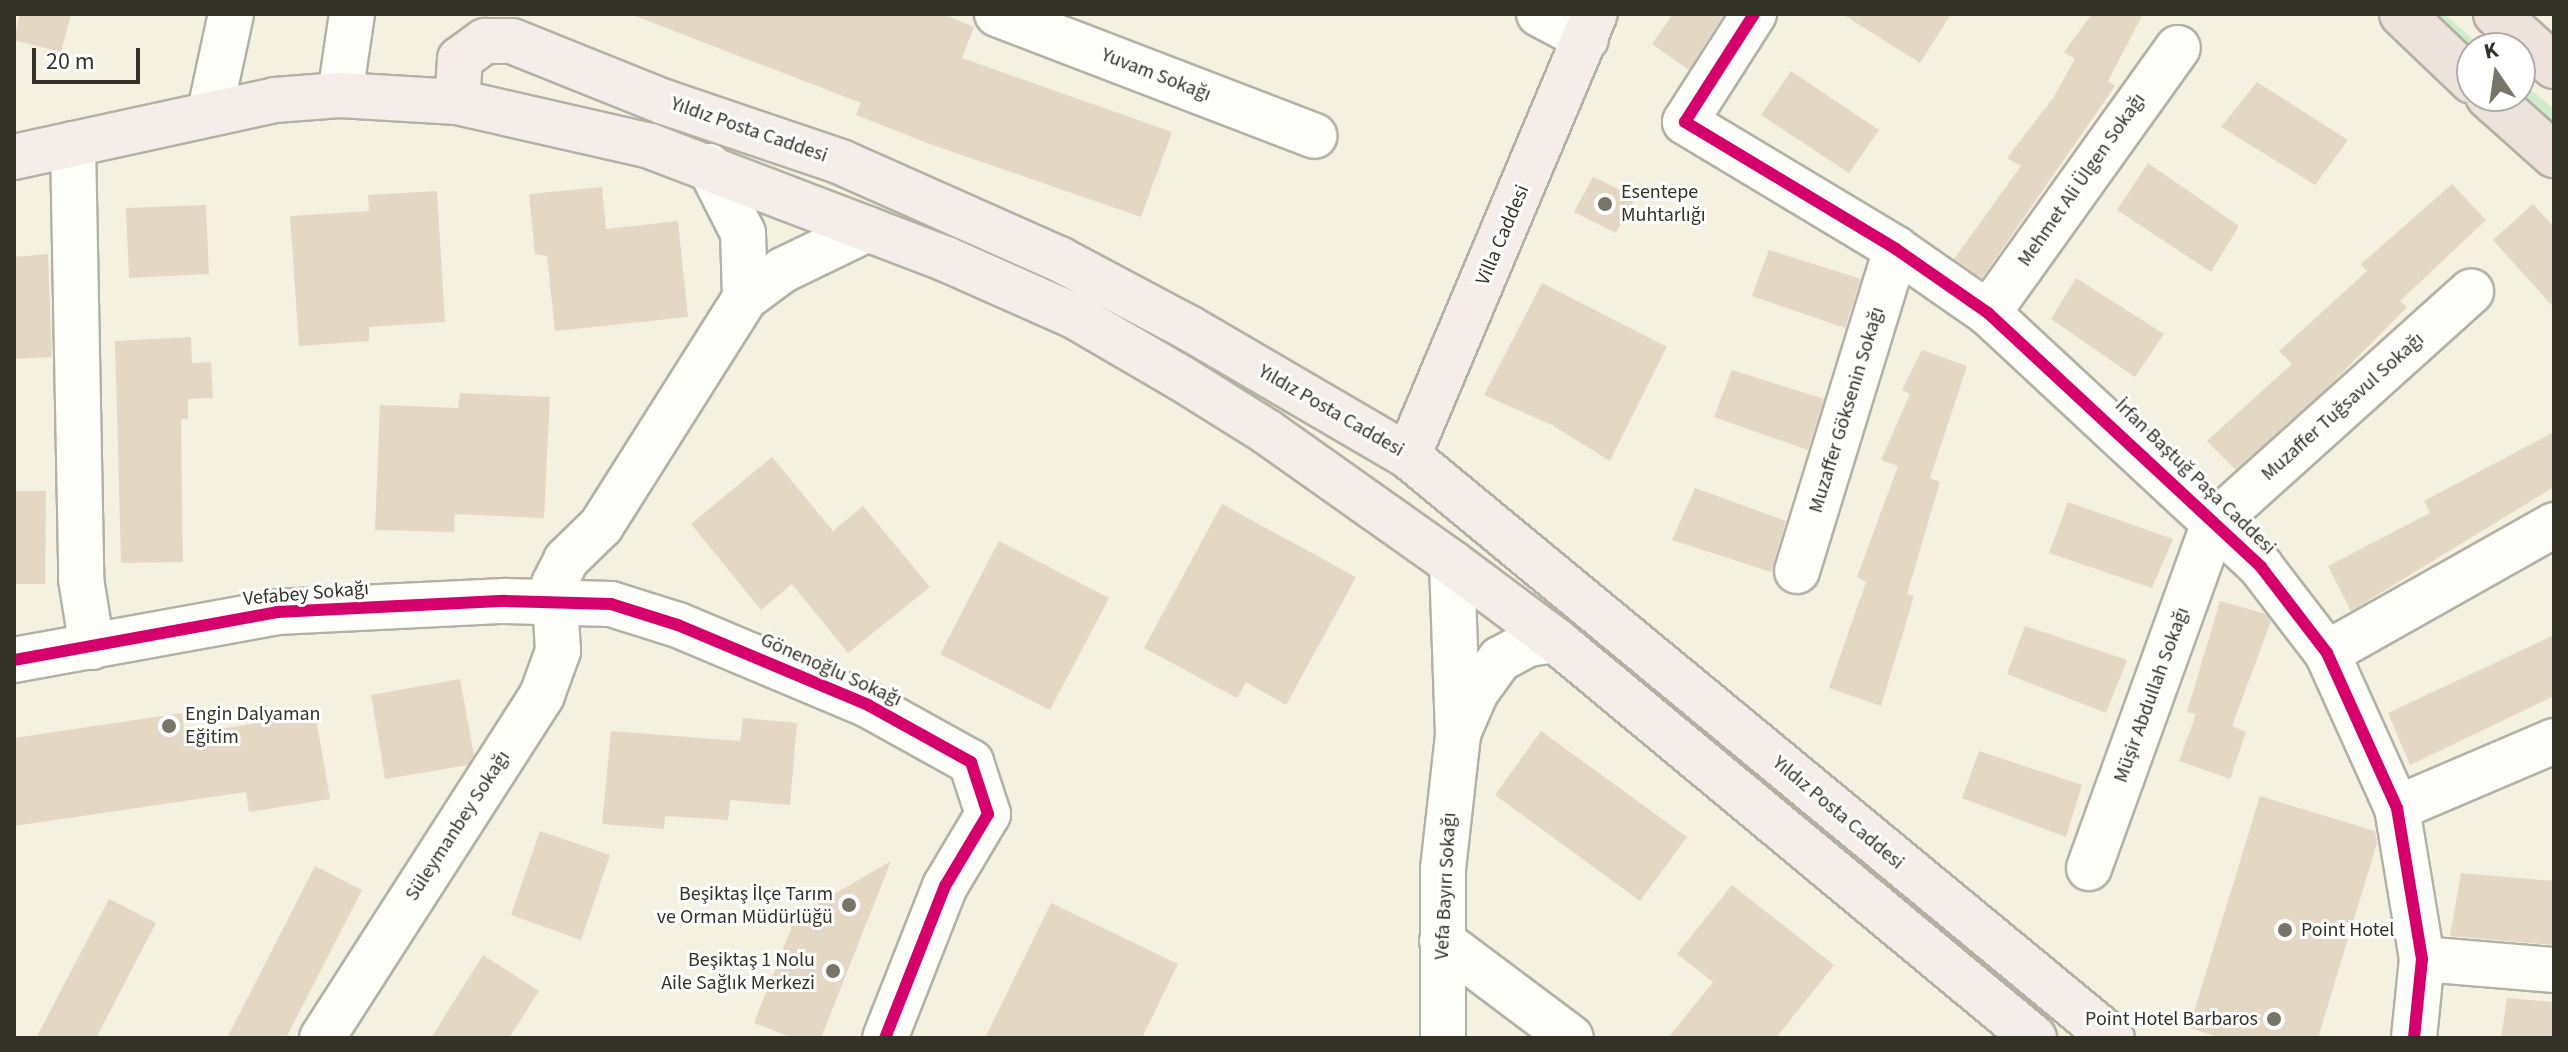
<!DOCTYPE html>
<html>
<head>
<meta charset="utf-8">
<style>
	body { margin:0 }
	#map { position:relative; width:2568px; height:1052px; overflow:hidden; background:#f4f1e1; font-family:"Source Sans 3",sans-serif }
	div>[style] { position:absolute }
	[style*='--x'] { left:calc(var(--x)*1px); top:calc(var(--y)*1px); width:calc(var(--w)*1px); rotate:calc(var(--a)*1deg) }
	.green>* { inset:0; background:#cdeec8 }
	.building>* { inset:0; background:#e4d8c5 }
	.roads { filter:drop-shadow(2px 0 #b3b1a4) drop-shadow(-2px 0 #b3b1a4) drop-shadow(0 2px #b3b1a4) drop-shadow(0 -2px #b3b1a4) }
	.minor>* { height:44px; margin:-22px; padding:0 22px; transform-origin:22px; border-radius:22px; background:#fdfdfa }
	.major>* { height:44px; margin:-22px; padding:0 22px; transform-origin:22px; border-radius:22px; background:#f4ede9 }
	.highway>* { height:44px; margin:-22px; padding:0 22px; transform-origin:22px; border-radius:22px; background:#ede2dc }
	.cycleway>* { height:12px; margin:-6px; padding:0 6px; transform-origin:6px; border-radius:6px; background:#d6006c }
	.dots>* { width:22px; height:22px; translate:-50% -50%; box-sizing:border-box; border:4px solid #fff; border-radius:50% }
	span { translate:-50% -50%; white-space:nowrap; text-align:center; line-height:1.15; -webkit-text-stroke:6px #fff; paint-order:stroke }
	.street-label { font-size:20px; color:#343227 }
	.poi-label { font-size:20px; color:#343227 }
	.left { translate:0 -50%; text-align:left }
	.right { translate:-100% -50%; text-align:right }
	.frame { position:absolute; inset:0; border:16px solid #343227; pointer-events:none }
	.north { position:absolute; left:2456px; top:32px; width:80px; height:80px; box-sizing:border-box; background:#fff; border:2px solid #aeada9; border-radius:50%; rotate:347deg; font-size:22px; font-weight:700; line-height:32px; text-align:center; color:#343227 }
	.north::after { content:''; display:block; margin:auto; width:28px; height:36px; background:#777568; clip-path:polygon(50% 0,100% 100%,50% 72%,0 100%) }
	.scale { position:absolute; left:32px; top:48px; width:108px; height:36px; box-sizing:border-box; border:4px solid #343227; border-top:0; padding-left:10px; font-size:24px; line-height:28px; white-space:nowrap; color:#343227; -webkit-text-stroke:6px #fff; paint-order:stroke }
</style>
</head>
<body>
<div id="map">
	<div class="green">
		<div style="clip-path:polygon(2429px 14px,2445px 14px,2482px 48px,2472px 48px,2472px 58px)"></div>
		<div style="clip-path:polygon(2520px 81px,2554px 109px,2554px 134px,2520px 96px)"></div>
	</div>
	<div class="building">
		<div style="clip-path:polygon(20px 14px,71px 14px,61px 52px,14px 40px)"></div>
		<div style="clip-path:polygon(630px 14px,943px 14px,974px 27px,962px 58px,1172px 132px,1141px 217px,927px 143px,856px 115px,861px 103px)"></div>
		<div style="clip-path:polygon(1673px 14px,1724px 14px,1689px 70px,1652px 44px)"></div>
		<div style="clip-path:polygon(1842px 14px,1951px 14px,1920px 63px)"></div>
		<div style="clip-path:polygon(2092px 14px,2143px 14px,2108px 81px,2115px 86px,1982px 278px,1954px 259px,2021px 166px,2007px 158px,2053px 98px,2075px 59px,2064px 52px)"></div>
		<div style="clip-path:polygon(1791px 71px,1879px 130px,1849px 173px,1761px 115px)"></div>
		<div style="clip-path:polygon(2257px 82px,2348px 140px,2315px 185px,2221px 127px)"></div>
		<div style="clip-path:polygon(2148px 163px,2239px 226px,2211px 272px,2117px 210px)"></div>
		<div style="clip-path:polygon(1593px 177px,1636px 197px,1616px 233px,1574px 212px)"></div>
		<div style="clip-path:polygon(2452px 184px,2486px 220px,2400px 301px,2407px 307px,2322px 393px,2236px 470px,2207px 441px,2292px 364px,2279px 351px,2367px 271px,2361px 264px)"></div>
		<div style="clip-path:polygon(602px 187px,606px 229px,678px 221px,688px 317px,555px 331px,547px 256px,535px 254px,529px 194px)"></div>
		<div style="clip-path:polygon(437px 191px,445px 322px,369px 327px,369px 341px,299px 346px,290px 216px,369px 211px,368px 195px)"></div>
		<div style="clip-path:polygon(2533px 204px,2554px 227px,2554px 308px,2493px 240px)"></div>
		<div style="clip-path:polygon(206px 205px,209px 274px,129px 278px,126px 208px)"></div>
		<div style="clip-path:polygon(1769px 250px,1861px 279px,1845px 328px,1752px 296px)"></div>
		<div style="clip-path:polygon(48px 254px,52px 357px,14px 359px,14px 257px)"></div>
		<div style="clip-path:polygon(2076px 278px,2164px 334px,2135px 377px,2051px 319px)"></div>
		<div style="clip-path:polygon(1542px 283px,1667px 347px,1610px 461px,1552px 425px,1484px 395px)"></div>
		<div style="clip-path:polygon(191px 337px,192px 363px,211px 362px,213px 398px,188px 399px,188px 419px,181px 419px,183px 562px,121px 563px,115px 341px)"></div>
		<div style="clip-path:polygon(1922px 350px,1967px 366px,1930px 478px,1940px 482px,1907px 594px,1914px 596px,1881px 706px,1829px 688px,1866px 582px,1857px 577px,1898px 466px,1881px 460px,1910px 394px,1902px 390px)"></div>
		<div style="clip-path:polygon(1732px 370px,1824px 399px,1808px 450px,1714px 417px)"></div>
		<div style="clip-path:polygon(460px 393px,550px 397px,544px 518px,455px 514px,454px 532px,375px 530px,380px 405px,458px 408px)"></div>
		<div style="clip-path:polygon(2554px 432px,2554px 487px,2351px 611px,2328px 566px,2430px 513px,2424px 501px)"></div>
		<div style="clip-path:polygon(772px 457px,833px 531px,863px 506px,930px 587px,848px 653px,792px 584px,761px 610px,691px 524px)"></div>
		<div style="clip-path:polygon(1695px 488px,1786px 521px,1771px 572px,1672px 540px)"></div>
		<div style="clip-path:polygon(14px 491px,46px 491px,45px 584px,14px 584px)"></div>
		<div style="clip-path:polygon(2068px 502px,2173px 539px,2152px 588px,2049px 553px)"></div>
		<div style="clip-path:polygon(1222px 504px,1356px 577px,1286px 705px,1246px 682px,1237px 698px,1144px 648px)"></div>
		<div style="clip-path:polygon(999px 541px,1109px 598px,1050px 710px,940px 654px)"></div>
		<div style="clip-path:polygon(2220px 601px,2266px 614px,2271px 621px,2232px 726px,2246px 732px,2230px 779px,2179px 761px,2196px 714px,2187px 712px)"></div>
		<div style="clip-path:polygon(2025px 626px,2127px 660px,2106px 713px,2007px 674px)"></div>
		<div style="clip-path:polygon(2554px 635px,2554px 696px,2410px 765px,2388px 713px)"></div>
		<div style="clip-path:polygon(460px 679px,474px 755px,468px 765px,385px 779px,371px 695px)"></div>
		<div style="clip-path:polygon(182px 713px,185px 735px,315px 713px,330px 799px,249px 812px,246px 792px,14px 826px,14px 738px)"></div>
		<div style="clip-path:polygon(743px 718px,797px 723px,790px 805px,730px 800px,728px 820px,665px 816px,664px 829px,602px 824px,611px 731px,740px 741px)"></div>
		<div style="clip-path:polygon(1541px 731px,1687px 837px,1640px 901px,1495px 795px)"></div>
		<div style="clip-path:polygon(1979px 751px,2082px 785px,2066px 837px,1962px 798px)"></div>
		<div style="clip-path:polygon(2260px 796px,2375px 831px,2377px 843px,2318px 1038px,2222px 1038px,2189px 1028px)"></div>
		<div style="clip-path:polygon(540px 831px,610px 855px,581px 940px,511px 915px)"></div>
		<div style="clip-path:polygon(891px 861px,821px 1038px,793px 1038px,754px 1023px,796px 916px)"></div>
		<div style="clip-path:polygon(315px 866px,362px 890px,286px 1038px,227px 1038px)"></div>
		<div style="clip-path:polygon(2461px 873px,2554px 881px,2554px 945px,2450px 936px)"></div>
		<div style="clip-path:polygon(1732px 885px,1834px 965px,1776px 1038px,1668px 1038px,1713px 982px,1677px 954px)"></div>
		<div style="clip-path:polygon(109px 899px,156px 923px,96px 1038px,36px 1038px)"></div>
		<div style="clip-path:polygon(1051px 903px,1178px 964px,1142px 1038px,985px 1038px)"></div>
		<div style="clip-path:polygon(483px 955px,539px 991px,509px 1038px,431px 1038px)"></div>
		<div style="clip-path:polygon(2507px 998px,2554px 1002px,2554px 1038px,2501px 1038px)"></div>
	</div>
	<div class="roads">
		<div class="minor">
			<div style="--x:997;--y:14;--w:340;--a:21"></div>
			<div style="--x:1539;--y:14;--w:53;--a:28"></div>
			<div style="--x:1754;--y:14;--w:128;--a:122.6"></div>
			<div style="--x:1685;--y:122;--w:246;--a:31"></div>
			<div style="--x:1896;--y:249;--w:112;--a:34.8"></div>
			<div style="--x:1988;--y:313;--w:373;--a:42.9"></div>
			<div style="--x:2261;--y:567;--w:108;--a:52.5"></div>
			<div style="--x:2327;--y:653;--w:170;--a:65.7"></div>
			<div style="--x:2397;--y:808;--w:153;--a:80.6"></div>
			<div style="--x:2422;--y:959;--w:79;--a:95.8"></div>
			<div style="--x:340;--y:95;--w:82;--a:-81.6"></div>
			<div style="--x:210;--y:111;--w:99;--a:-77.8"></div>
			<div style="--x:73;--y:144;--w:435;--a:88.9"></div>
			<div style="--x:81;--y:579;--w:69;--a:80.8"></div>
			<div style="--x:709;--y:166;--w:75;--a:63.1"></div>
			<div style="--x:743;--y:233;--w:65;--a:88.2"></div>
			<div style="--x:1988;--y:313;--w:326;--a:-54.4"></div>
			<div style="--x:1797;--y:571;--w:337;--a:-72.9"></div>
			<div style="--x:2327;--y:653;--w:261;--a:-29.4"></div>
			<div style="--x:14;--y:660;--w:267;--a:-10.3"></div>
			<div style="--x:277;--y:612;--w:228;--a:-2.8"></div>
			<div style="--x:505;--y:601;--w:106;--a:1.6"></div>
			<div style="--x:611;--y:604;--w:70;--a:17.4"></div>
			<div style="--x:678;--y:625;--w:206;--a:22.8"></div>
			<div style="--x:868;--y:705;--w:118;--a:29"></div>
			<div style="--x:971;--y:762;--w:55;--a:71.9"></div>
			<div style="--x:988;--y:814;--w:84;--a:120.8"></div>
			<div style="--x:945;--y:886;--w:163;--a:111.5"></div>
			<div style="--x:1460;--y:729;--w:40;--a:-66.6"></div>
			<div style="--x:1476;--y:692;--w:41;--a:-54"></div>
			<div style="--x:1500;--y:659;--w:32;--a:-28"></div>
			<div style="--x:1528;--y:644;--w:27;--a:-8"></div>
			<div style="--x:2397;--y:808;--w:171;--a:-23.1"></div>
			<div style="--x:2089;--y:868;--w:367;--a:-70.1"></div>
			<div style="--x:2214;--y:523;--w:346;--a:-42"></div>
			<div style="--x:1442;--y:941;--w:161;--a:36.9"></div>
			<div style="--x:2422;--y:959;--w:132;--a:4.8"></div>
			<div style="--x:322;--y:1038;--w:407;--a:-57.3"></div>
			<div style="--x:542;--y:695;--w:47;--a:-70"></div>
			<div style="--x:558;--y:651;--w:67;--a:-93.4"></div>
			<div style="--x:554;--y:584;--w:27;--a:-63"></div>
			<div style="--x:566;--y:560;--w:49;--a:-44.2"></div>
			<div style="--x:601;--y:526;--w:270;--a:-57.7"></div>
			<div style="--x:745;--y:298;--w:47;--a:-36.4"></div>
			<div style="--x:783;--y:270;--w:94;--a:-25.8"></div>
			<div style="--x:1443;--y:1038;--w:169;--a:-90"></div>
			<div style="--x:1443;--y:869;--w:135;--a:-83.6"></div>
			<div style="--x:1458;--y:735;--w:172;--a:-92"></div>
		</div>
		<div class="major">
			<div style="--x:457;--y:102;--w:43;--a:-86"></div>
			<div style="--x:460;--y:59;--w:31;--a:-36"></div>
			<div style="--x:485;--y:41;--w:27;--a:0"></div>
			<div style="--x:512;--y:41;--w:164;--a:21.9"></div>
			<div style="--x:664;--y:102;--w:187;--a:18.7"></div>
			<div style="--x:841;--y:162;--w:239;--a:24"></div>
			<div style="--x:1059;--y:259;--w:147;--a:28"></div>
			<div style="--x:1189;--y:328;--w:254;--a:30.3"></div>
			<div style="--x:1408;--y:456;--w:913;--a:39.58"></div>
			<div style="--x:14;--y:157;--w:267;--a:-12.3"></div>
			<div style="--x:275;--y:100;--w:65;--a:-4.4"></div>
			<div style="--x:340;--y:95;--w:117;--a:3.4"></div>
			<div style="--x:457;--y:102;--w:198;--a:12.8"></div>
			<div style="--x:650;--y:146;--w:317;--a:20.9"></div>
			<div style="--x:946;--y:259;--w:142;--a:24"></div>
			<div style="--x:1076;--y:317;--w:121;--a:30.2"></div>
			<div style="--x:1181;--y:378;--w:102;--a:32.1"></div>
			<div style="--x:1267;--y:432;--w:227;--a:35.3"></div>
			<div style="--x:1452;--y:563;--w:129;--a:36.8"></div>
			<div style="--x:1555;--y:640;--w:623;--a:39.72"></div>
			<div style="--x:1408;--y:456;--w:480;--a:-67.1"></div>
		</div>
		<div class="highway">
			<div style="--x:2402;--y:14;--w:97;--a:43.7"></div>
			<div style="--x:2496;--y:14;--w:78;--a:41.9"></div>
			<div style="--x:2488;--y:96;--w:89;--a:41.8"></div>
		</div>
	</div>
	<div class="cycleway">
		<div style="--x:1754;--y:14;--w:128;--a:122.6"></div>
		<div style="--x:1685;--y:122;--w:246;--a:31"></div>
		<div style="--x:1896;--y:249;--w:112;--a:34.8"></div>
		<div style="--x:1988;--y:313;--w:373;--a:42.9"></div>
		<div style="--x:2261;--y:567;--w:108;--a:52.5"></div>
		<div style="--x:2327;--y:653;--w:170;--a:65.7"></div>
		<div style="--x:2397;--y:808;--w:153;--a:80.6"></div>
		<div style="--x:2422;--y:959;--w:79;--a:95.8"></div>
		<div style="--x:14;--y:660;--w:267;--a:-10.3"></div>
		<div style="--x:277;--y:612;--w:228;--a:-2.8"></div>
		<div style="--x:505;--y:601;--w:106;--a:1.6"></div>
		<div style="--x:611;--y:604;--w:70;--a:17.4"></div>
		<div style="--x:678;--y:625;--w:206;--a:22.8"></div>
		<div style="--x:868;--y:705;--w:118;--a:29"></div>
		<div style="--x:971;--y:762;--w:55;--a:71.9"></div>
		<div style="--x:988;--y:814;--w:84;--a:120.8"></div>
		<div style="--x:945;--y:886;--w:163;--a:111.5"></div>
	</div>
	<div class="dots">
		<div style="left:1605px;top:204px;background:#777568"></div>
		<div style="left:169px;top:726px;background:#777568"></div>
		<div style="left:849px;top:905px;background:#777568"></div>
		<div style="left:2285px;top:930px;background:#777568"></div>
		<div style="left:833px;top:971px;background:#777568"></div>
		<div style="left:2274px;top:1019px;background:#777568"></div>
	</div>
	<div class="street-label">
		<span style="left:1156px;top:75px;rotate:21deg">Yuvam Sokağı</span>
		<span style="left:749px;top:130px;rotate:19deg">Yıldız Posta Caddesi</span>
		<span style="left:2082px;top:180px;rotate:-55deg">Mehmet Ali Ülgen Sokağı</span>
		<span style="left:1503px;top:235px;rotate:-67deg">Villa Caddesi</span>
		<span style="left:2343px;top:407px;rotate:-42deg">Muzaffer Tuğsavul Sokağı</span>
		<span style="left:1847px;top:410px;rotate:-73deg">Muzaffer Göksenin Sokağı</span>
		<span style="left:1331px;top:411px;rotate:30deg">Yıldız Posta Caddesi</span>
		<span style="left:2195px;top:477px;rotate:44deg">İrfan Baştuğ Paşa Caddesi</span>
		<span style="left:306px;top:594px;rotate:-5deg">Vefabey Sokağı</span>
		<span style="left:831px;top:670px;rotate:24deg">Gönenoğlu Sokağı</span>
		<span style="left:2152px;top:695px;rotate:-70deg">Müşir Abdullah Sokağı</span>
		<span style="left:1838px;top:813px;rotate:40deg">Yıldız Posta Caddesi</span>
		<span style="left:458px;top:826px;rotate:-57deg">Süleymanbey Sokağı</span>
		<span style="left:1446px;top:886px;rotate:-87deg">Vefa Bayırı Sokağı</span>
	</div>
	<div class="poi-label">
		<span class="left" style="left:1621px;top:204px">Esentepe<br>Muhtarlığı</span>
		<span class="left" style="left:185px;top:726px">Engin Dalyaman<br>Eğitim</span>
		<span class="right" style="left:833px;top:906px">Beşiktaş İlçe Tarım<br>ve Orman Müdürlüğü</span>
		<span class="left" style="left:2301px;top:930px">Point Hotel</span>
		<span class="right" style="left:815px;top:972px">Beşiktaş 1 Nolu<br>Aile Sağlık Merkezi</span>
		<span class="right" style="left:2258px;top:1019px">Point Hotel Barbaros</span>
	</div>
	<div class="frame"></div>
	<div class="north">K</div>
	<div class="scale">20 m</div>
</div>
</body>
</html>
